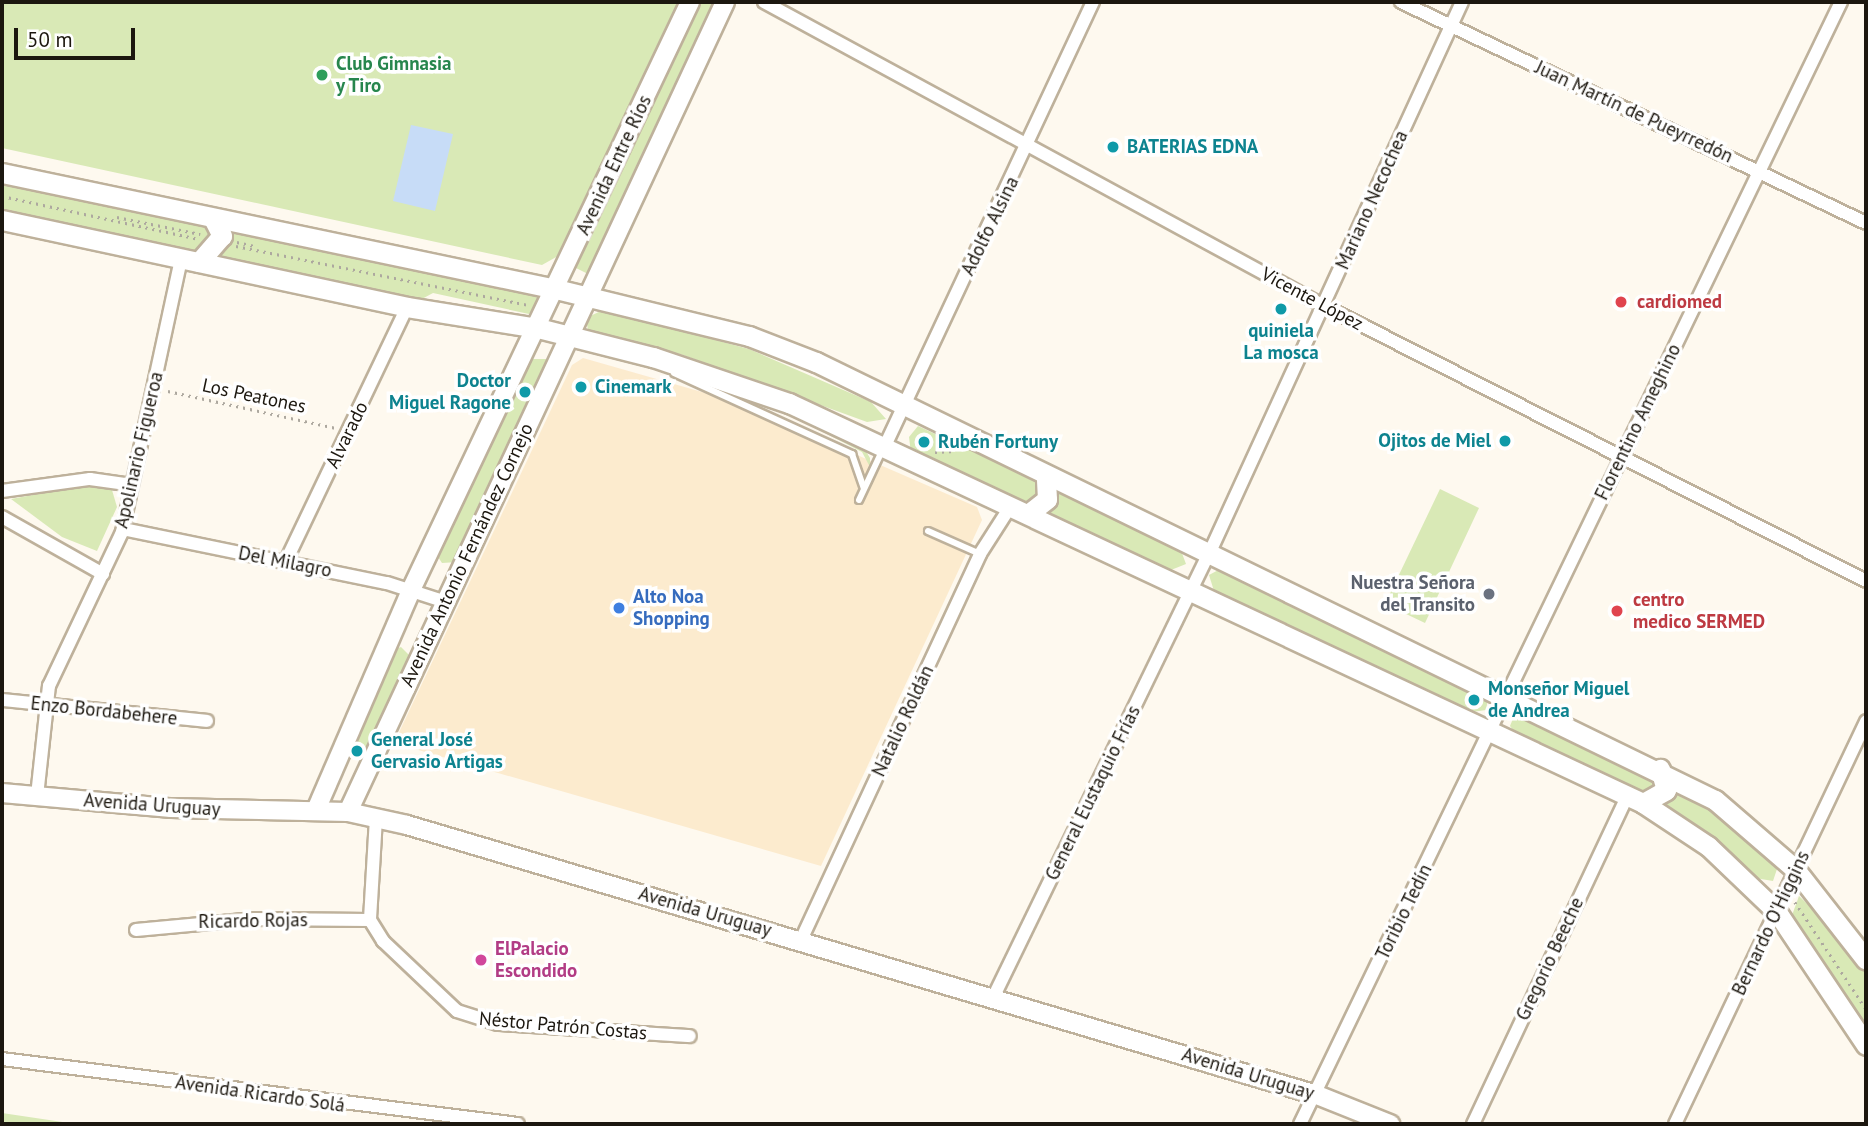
<!DOCTYPE html>
<html>
<head>
<meta charset="utf-8">
<style>
	body { margin:0 }
	#map { position:relative; width:1868px; height:1126px; overflow:hidden; background:#fef9ef; font-family:"PT Sans",sans-serif }
	div>[style] { position:absolute }
	[style*='--x'] { left:calc(var(--x)*1px); top:calc(var(--y)*1px); width:calc(var(--w)*1px); rotate:calc(var(--a)*1deg) }
	.built>* { inset:0; background:#fcebce }
	.green>* { inset:0; background:#d9e9b6 }
	.water>* { inset:0; background:#c7dcf7 }
	.path>* { height:2.5px; margin-top:-1.25px; transform-origin:0; background:repeating-linear-gradient(90deg,#ada89f 0 2px,transparent 0 7px) }
	.roads { filter:drop-shadow(2px 0 #beb19b) drop-shadow(-2px 0 #beb19b) drop-shadow(0 2px #beb19b) drop-shadow(0 -2px #beb19b) }
	.lane>* { height:6px; margin:-3px; padding:0 3px; transform-origin:3px; border-radius:3px; background:#fff }
	.street>* { height:12px; margin:-6px; padding:0 6px; transform-origin:6px; border-radius:6px; background:#fff }
	.secondary>* { height:18px; margin:-9px; padding:0 9px; transform-origin:9px; border-radius:9px; background:#fff }
	.primary>* { height:19px; margin:-9.5px; padding:0 9.5px; transform-origin:9.5px; border-radius:9.5px; background:#fff }
	.dots>* { width:19px; height:19px; translate:-50% -50%; box-sizing:border-box; border:4px solid #fff; border-radius:50% }
	span { translate:-50% -50%; white-space:nowrap; text-align:center; line-height:1.15; -webkit-text-stroke:7px #fff; paint-order:stroke }
	.leisure-label { font-size:19px; color:#27864d; font-weight:700 }
	.left { translate:0 -50%; text-align:left }
	.street-label { font-size:19px; color:#1c170f }
	.culture-label { font-size:19px; color:#0d838f; font-weight:700 }
	.right { translate:-100% -50%; text-align:right }
	.health-label { font-size:19px; color:#be3a42; font-weight:700 }
	.worship-label { font-size:19px; color:#5b616d; font-weight:700 }
	.shop-label { font-size:19px; color:#366cbe; font-weight:700 }
	.hotel-label { font-size:19px; color:#b23c85; font-weight:700 }
	.frame { position:absolute; inset:0; border:4px solid #1c170f; pointer-events:none }
	.scale { position:absolute; left:14px; top:28px; width:121px; height:32px; box-sizing:border-box; border:4px solid #1c170f; border-top:0; padding-left:9px; font-size:21px; line-height:24px; white-space:nowrap; color:#1c170f; -webkit-text-stroke:5px #fff; paint-order:stroke }
</style>
</head>
<body>
<div id="map">
	<div class="built">
		<div style="clip-path:polygon(583px 358px,730px 400px,977px 507px,982px 520px,821px 866px,394px 743px,572px 365px)"></div>
	</div>
	<div class="green">
		<div style="clip-path:polygon(2px 2px,678px 2px,558px 256px,542px 265px,2px 148px)"></div>
		<div style="clip-path:polygon(701px 2px,715px 2px,588px 274px,576px 268px)"></div>
		<div style="clip-path:polygon(2px 182px,204px 223px,212px 232px,201px 253px,2px 211px)"></div>
		<div style="clip-path:polygon(224px 231px,534px 295px,541px 300px,529px 314px,433px 293px,420px 300px,215px 258px,226px 249px)"></div>
		<div style="clip-path:polygon(603px 310px,749px 349px,871px 402px,886px 419px,867px 422px,683px 355px,588px 331px,586px 318px)"></div>
		<div style="clip-path:polygon(528px 359px,547px 359px,551px 366px,458px 562px,442px 563px,436px 554px)"></div>
		<div style="clip-path:polygon(790px 415px,864px 448px,870px 458px,870px 467px,862px 452px)"></div>
		<div style="clip-path:polygon(918px 426px,1037px 481px,1041px 494px,1032px 504px,1023px 504px,911px 453px,909px 437px)"></div>
		<div style="clip-path:polygon(92px 484px,112px 490px,117px 507px,97px 551px,62px 537px,11px 499px)"></div>
		<div style="clip-path:polygon(1053px 488px,1180px 548px,1186px 564px,1171px 570px,1043px 511px)"></div>
		<div style="clip-path:polygon(1440px 489px,1479px 508px,1425px 623px,1385px 604px)"></div>
		<div style="clip-path:polygon(1224px 567px,1489px 693px,1486px 710px,1472px 712px,1214px 591px,1209px 575px)"></div>
		<div style="clip-path:polygon(401px 647px,411px 657px,365px 757px,352px 757px,347px 750px,393px 650px)"></div>
		<div style="clip-path:polygon(1516px 711px,1656px 773px,1656px 788px,1643px 794px,1516px 734px,1510px 726px)"></div>
		<div style="clip-path:polygon(1671px 783px,1714px 808px,1779px 863px,1773px 881px,1755px 878px,1662px 804px)"></div>
		<div style="clip-path:polygon(1799px 896px,1842px 937px,1866px 974px,1866px 1029px,1791px 918px)"></div>
		<div style="clip-path:polygon(2px 1113px,76px 1124px,2px 1124px)"></div>
	</div>
	<div class="water">
		<div style="clip-path:polygon(411px 125px,453px 134px,435px 211px,393px 201px)"></div>
	</div>
	<div class="path">
		<div style="--x:2;--y:196;--w:198;--a:12.3"></div>
		<div style="--x:117;--y:217;--w:85;--a:11.6"></div>
		<div style="--x:237;--y:242;--w:18;--a:13"></div>
		<div style="--x:236;--y:246;--w:298;--a:11.4"></div>
		<div style="--x:168;--y:391;--w:172;--a:12.4"></div>
		<div style="--x:935;--y:452;--w:21;--a:-3"></div>
		<div style="--x:1795;--y:902;--w:128;--a:56.4"></div>
	</div>
	<div class="roads">
		<div class="lane">
			<div style="--x:674;--y:373;--w:196;--a:24.5"></div>
			<div style="--x:852;--y:454;--w:36;--a:71"></div>
			<div style="--x:859;--y:500;--w:56;--a:-64.8"></div>
			<div style="--x:928;--y:531;--w:57;--a:23.9"></div>
		</div>
		<div class="street">
			<div style="--x:764;--y:2;--w:637;--a:28.5"></div>
			<div style="--x:1324;--y:306;--w:608;--a:26.9"></div>
			<div style="--x:1401;--y:2;--w:515;--a:25.42"></div>
			<div style="--x:884;--y:448;--w:493;--a:-64.9"></div>
			<div style="--x:2;--y:491;--w:89;--a:-7.8"></div>
			<div style="--x:90;--y:479;--w:42;--a:8.1"></div>
			<div style="--x:2;--y:517;--w:116;--a:29.4"></div>
			<div style="--x:123;--y:529;--w:269;--a:11.6"></div>
			<div style="--x:387;--y:583;--w:62;--a:17.9"></div>
			<div style="--x:285;--y:563;--w:284;--a:-64.5"></div>
			<div style="--x:2;--y:700;--w:206;--a:5.8"></div>
			<div style="--x:37;--y:796;--w:111;--a:-83.8"></div>
			<div style="--x:49;--y:686;--w:170;--a:-64.6"></div>
			<div style="--x:122;--y:532;--w:280;--a:-77.8"></div>
			<div style="--x:376;--y:818;--w:102;--a:93.4"></div>
			<div style="--x:370;--y:920;--w:25;--a:58"></div>
			<div style="--x:383;--y:941;--w:102;--a:43.4"></div>
			<div style="--x:457;--y:1011;--w:43;--a:17.6"></div>
			<div style="--x:498;--y:1024;--w:192;--a:3.6"></div>
			<div style="--x:136;--y:930;--w:119;--a:-5.3"></div>
			<div style="--x:254;--y:919;--w:116;--a:0.5"></div>
			<div style="--x:801;--y:940;--w:425;--a:-65.1"></div>
			<div style="--x:980;--y:554;--w:56;--a:-57.4"></div>
			<div style="--x:993;--y:998;--w:494;--a:-64.1"></div>
			<div style="--x:1209;--y:554;--w:607;--a:-65.38"></div>
			<div style="--x:2;--y:1059;--w:520;--a:7.18"></div>
			<div style="--x:1300;--y:1124;--w:1246;--a:-64.26"></div>
			<div style="--x:1473;--y:1124;--w:365;--a:-64.8"></div>
			<div style="--x:1675;--y:1124;--w:446;--a:-64.6"></div>
		</div>
		<div class="secondary">
			<div style="--x:2;--y:793;--w:170;--a:5.1"></div>
			<div style="--x:171;--y:808;--w:177;--a:1.3"></div>
			<div style="--x:348;--y:812;--w:60;--a:12.4"></div>
			<div style="--x:407;--y:825;--w:949;--a:16.53"></div>
			<div style="--x:1317;--y:1095;--w:79;--a:21.7"></div>
			<div style="--x:316;--y:810;--w:240;--a:-66.6"></div>
			<div style="--x:411;--y:590;--w:651;--a:-64.62"></div>
			<div style="--x:348;--y:812;--w:893;--a:-65.04"></div>
		</div>
		<div class="primary">
			<div style="--x:2;--y:173;--w:566;--a:11.83"></div>
			<div style="--x:556;--y:289;--w:199;--a:13.7"></div>
			<div style="--x:749;--y:336;--w:72;--a:21.2"></div>
			<div style="--x:816;--y:362;--w:1000;--a:25.98"></div>
			<div style="--x:1715;--y:800;--w:106;--a:40.8"></div>
			<div style="--x:1795;--y:869;--w:115;--a:52"></div>
			<div style="--x:2;--y:220;--w:414;--a:12.1"></div>
			<div style="--x:407;--y:307;--w:133;--a:9.1"></div>
			<div style="--x:538;--y:328;--w:119;--a:14.2"></div>
			<div style="--x:653;--y:357;--w:144;--a:18.7"></div>
			<div style="--x:789;--y:403;--w:943;--a:25.1"></div>
			<div style="--x:1643;--y:803;--w:78;--a:33.5"></div>
			<div style="--x:1708;--y:846;--w:95;--a:43.7"></div>
			<div style="--x:1777;--y:912;--w:160;--a:56.2"></div>
			<div style="--x:199;--y:262;--w:35;--a:-49"></div>
			<div style="--x:222;--y:236;--w:20;--a:-117"></div>
			<div style="--x:1028;--y:514;--w:24;--a:-38"></div>
			<div style="--x:1047;--y:499;--w:22;--a:-93"></div>
			<div style="--x:1643;--y:803;--w:26;--a:-29"></div>
			<div style="--x:1666;--y:790;--w:22;--a:-106"></div>
		</div>
	</div>
	<div class="dots">
		<div style="left:322px;top:75px;background:#2e9e5b"></div>
		<div style="left:1113px;top:147px;background:#0f9aa8"></div>
		<div style="left:1621px;top:302px;background:#e0444e"></div>
		<div style="left:1281px;top:309px;background:#0f9aa8"></div>
		<div style="left:581px;top:387px;background:#0f9aa8"></div>
		<div style="left:525px;top:392px;background:#0f9aa8"></div>
		<div style="left:1505px;top:441px;background:#0f9aa8"></div>
		<div style="left:924px;top:442px;background:#0f9aa8"></div>
		<div style="left:1489px;top:594px;background:#6b7280"></div>
		<div style="left:619px;top:608px;background:#3f7fe0"></div>
		<div style="left:1617px;top:611px;background:#e0444e"></div>
		<div style="left:1474px;top:700px;background:#0f9aa8"></div>
		<div style="left:357px;top:751px;background:#0f9aa8"></div>
		<div style="left:481px;top:960px;background:#d1479c"></div>
	</div>
	<div class="leisure-label">
		<span class="left" style="left:336px;top:75px">Club Gimnasia<br>y Tiro</span>
	</div>
	<div class="street-label">
		<span style="left:1634px;top:112px;rotate:25deg">Juan Martín de Pueyrredón</span>
		<span style="left:614px;top:165px;rotate:-65deg">Avenida Entre Ríos</span>
		<span style="left:1372px;top:200px;rotate:-66deg">Mariano Necochea</span>
		<span style="left:990px;top:226px;rotate:-64deg">Adolfo Alsina</span>
		<span style="left:1312px;top:299px;rotate:28deg">Vicente López</span>
		<span style="left:254px;top:396px;rotate:12deg">Los Peatones</span>
		<span style="left:1638px;top:422px;rotate:-64deg">Florentino Ameghino</span>
		<span style="left:347px;top:435px;rotate:-64deg">Alvarado</span>
		<span style="left:139px;top:450px;rotate:-77deg">Apolinario Figueroa</span>
		<span style="left:467px;top:555px;rotate:-65deg">Avenida Antonio Fernández Cornejo</span>
		<span style="left:285px;top:562px;rotate:11deg">Del Milagro</span>
		<span style="left:104px;top:711px;rotate:6deg">Enzo Bordabehere</span>
		<span style="left:903px;top:721px;rotate:-65deg">Natalio Roldán</span>
		<span style="left:1093px;top:793px;rotate:-64deg">General Eustaquio Frías</span>
		<span style="left:152px;top:805px;rotate:4deg">Avenida Uruguay</span>
		<span style="left:705px;top:912px;rotate:16deg">Avenida Uruguay</span>
		<span style="left:1404px;top:912px;rotate:-64deg">Toribio Tedín</span>
		<span style="left:253px;top:921px;rotate:-1deg">Ricardo Rojas</span>
		<span style="left:1771px;top:923px;rotate:-65deg">Bernardo O'Higgins</span>
		<span style="left:1550px;top:959px;rotate:-65deg">Gregorio Beeche</span>
		<span style="left:563px;top:1026px;rotate:5deg">Néstor Patrón Costas</span>
		<span style="left:1248px;top:1074px;rotate:17deg">Avenida Uruguay</span>
		<span style="left:260px;top:1094px;rotate:8deg">Avenida Ricardo Solá</span>
	</div>
	<div class="culture-label">
		<span class="left" style="left:1127px;top:147px">BATERIAS EDNA</span>
		<span style="left:1281px;top:342px">quiniela<br>La mosca</span>
		<span class="right" style="left:511px;top:392px">Doctor<br>Miguel Ragone</span>
		<span class="left" style="left:595px;top:387px">Cinemark</span>
		<span class="right" style="left:1491px;top:441px">Ojitos de Miel</span>
		<span class="left" style="left:938px;top:442px">Rubén Fortuny</span>
		<span class="left" style="left:1488px;top:700px">Monseñor Miguel<br>de Andrea</span>
		<span class="left" style="left:371px;top:751px">General José<br>Gervasio Artigas</span>
	</div>
	<div class="health-label">
		<span class="left" style="left:1637px;top:302px">cardiomed</span>
		<span class="left" style="left:1633px;top:611px">centro<br>medico SERMED</span>
	</div>
	<div class="worship-label">
		<span class="right" style="left:1475px;top:594px">Nuestra Señora<br>del Transito</span>
	</div>
	<div class="shop-label">
		<span class="left" style="left:633px;top:608px">Alto Noa<br>Shopping</span>
	</div>
	<div class="hotel-label">
		<span class="left" style="left:495px;top:960px">ElPalacio<br>Escondido</span>
	</div>
	<div class="frame"></div>
	<div class="scale">50 m</div>
</div>
</body>
</html>
